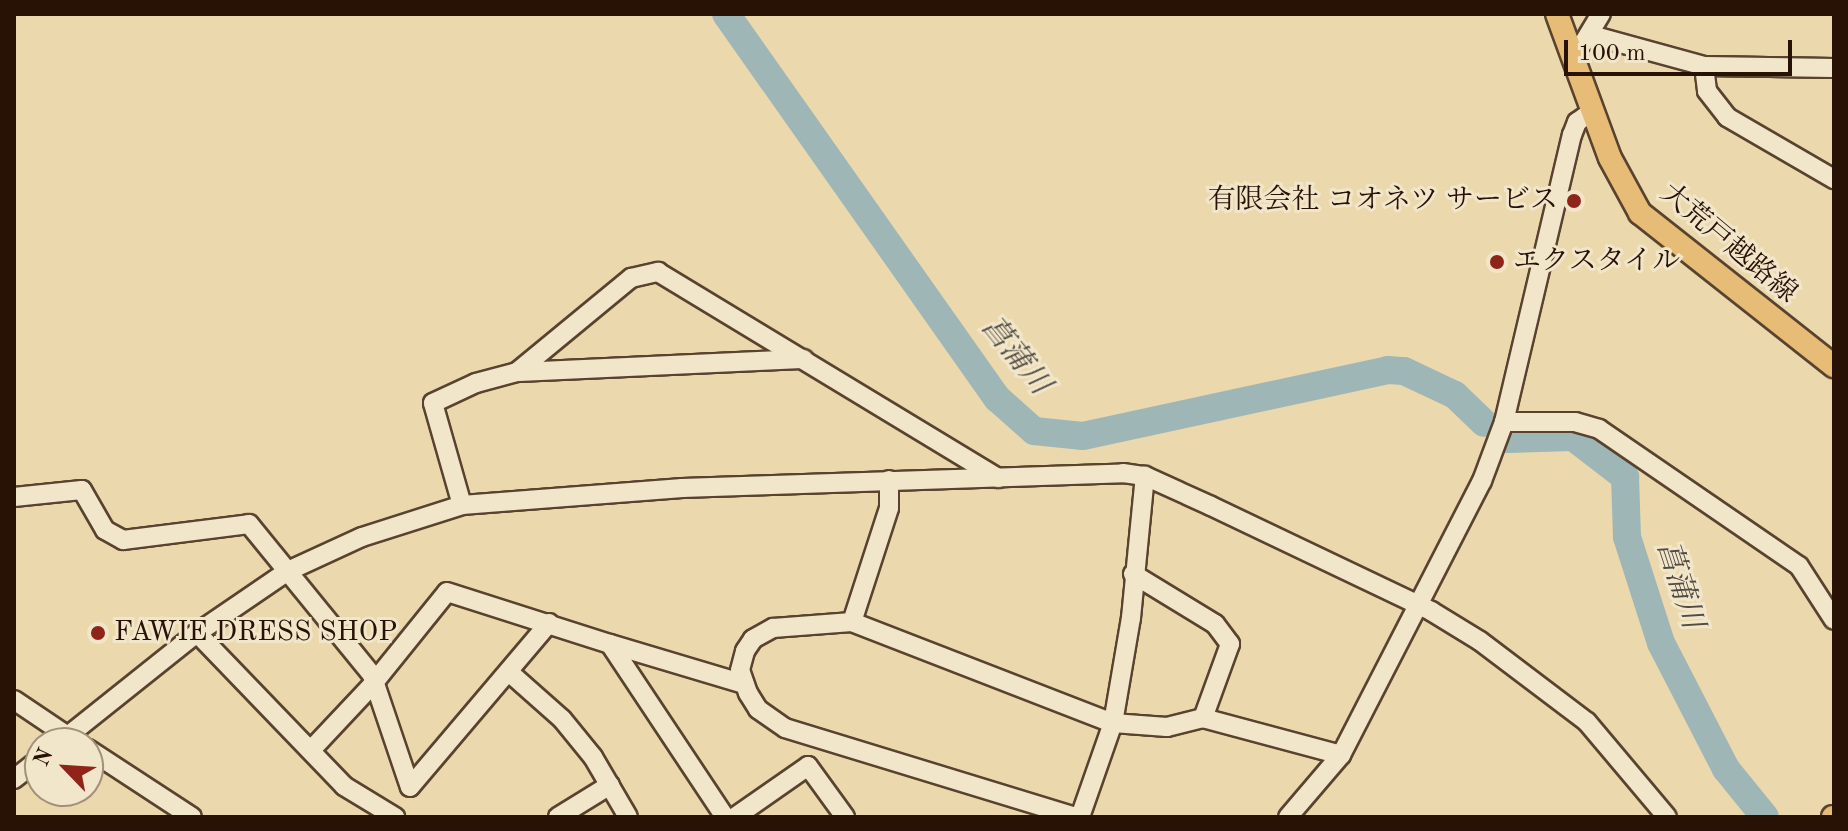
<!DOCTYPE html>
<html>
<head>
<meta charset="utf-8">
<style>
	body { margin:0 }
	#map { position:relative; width:1848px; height:831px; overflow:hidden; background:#ebd8ad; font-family:"Old Standard TT","Noto Serif JP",serif }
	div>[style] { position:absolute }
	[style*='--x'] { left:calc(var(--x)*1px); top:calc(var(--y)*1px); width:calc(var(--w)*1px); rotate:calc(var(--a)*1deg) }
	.river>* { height:28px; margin:-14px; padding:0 14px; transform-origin:14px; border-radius:14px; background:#9eb7b6 }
	.roads { filter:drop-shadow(2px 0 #59432f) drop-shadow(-2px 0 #59432f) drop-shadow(0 2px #59432f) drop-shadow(0 -2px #59432f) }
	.minor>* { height:18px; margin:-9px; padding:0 9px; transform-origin:9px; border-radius:9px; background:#f2e6ca }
	.major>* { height:22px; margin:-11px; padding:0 11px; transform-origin:11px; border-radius:11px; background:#e6bc76 }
	.dots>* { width:22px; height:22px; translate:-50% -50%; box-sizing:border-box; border:4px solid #f2e6ca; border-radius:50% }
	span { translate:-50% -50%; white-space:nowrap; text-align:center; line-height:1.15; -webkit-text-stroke:6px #f2e6ca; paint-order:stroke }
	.poi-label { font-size:28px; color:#281105 }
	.right { translate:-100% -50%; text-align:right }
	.left { translate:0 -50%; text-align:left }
	.street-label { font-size:28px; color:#281105 }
	.water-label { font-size:30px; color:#514b43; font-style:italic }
	.frame { position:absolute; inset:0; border:16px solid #281105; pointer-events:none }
	.north { position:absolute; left:24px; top:727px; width:80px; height:80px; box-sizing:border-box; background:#f2e6ca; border:2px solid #a1917b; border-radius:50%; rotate:295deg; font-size:22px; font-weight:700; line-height:32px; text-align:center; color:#281105 }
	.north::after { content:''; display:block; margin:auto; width:28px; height:36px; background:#8f2418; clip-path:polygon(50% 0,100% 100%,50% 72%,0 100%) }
	.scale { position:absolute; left:1564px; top:40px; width:228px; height:36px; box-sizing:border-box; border:4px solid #281105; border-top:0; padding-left:10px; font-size:24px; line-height:28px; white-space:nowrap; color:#281105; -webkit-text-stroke:6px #f2e6ca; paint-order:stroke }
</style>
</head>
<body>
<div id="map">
	<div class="river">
		<div style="--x:726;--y:14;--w:471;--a:54.8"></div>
		<div style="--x:998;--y:399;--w:48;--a:41.6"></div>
		<div style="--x:1034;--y:431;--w:49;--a:5.8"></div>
		<div style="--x:1083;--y:436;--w:312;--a:-12.2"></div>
		<div style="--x:1388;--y:370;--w:16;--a:4"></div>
		<div style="--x:1404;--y:371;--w:56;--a:25.2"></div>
		<div style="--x:1455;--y:395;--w:40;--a:44"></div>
		<div style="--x:1508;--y:439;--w:65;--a:-1.8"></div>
		<div style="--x:1573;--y:437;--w:66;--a:37.6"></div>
		<div style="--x:1625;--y:477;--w:60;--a:88.1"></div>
		<div style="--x:1627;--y:537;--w:111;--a:72.2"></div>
		<div style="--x:1661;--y:643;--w:142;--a:62.7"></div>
		<div style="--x:1726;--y:769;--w:62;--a:50.9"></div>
	</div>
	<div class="roads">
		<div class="minor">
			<div style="--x:1591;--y:35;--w:117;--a:15.3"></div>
			<div style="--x:1704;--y:66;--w:130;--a:0.9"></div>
			<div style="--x:1584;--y:42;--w:33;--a:-59"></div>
			<div style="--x:1704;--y:66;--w:25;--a:83"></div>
			<div style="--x:1707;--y:91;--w:33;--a:52"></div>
			<div style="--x:1727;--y:117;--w:124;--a:30.1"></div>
			<div style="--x:517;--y:372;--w:148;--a:-39.5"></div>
			<div style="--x:631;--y:278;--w:28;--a:-13"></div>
			<div style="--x:658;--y:272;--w:398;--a:31.2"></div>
			<div style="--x:1504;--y:422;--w:71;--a:0"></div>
			<div style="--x:1575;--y:422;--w:25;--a:16"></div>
			<div style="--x:1599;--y:429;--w:242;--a:34.4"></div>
			<div style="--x:1799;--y:566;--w:64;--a:57.1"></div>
			<div style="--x:14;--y:497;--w:68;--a:-5.9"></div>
			<div style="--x:82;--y:490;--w:46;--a:60.1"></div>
			<div style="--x:105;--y:530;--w:21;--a:29"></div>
			<div style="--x:123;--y:540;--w:127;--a:-7.2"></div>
			<div style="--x:249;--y:524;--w:195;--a:50.8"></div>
			<div style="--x:372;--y:675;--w:118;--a:71.3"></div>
			<div style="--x:410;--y:787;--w:215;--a:-49.7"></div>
			<div style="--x:462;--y:505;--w:106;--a:-105.9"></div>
			<div style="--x:433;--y:403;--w:47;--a:-24.9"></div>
			<div style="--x:476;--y:383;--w:42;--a:-15"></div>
			<div style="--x:517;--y:372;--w:287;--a:-2.6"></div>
			<div style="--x:1133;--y:574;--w:96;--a:31.4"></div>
			<div style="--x:1215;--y:624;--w:25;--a:53"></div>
			<div style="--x:1230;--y:644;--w:79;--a:110"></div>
			<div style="--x:852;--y:622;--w:120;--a:-72"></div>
			<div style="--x:889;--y:508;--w:28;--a:-90"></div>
			<div style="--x:197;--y:633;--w:212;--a:46.1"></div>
			<div style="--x:344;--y:786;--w:60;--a:31.3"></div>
			<div style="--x:610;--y:644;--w:140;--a:16.6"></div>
			<div style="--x:510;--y:673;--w:69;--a:41.5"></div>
			<div style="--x:562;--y:719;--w:49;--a:50.8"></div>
			<div style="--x:593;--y:757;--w:69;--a:59.7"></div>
			<div style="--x:14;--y:700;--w:77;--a:33.9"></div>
			<div style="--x:59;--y:743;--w:176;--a:-38.6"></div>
			<div style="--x:197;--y:633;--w:110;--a:-34.3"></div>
			<div style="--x:288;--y:571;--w:81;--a:-24.7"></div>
			<div style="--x:362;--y:537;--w:105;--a:-17.7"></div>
			<div style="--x:462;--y:505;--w:221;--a:-4.4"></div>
			<div style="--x:682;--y:488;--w:441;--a:-1.9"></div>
			<div style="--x:1123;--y:473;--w:22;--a:8"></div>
			<div style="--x:1145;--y:476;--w:72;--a:24.4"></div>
			<div style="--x:1211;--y:506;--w:244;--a:25.5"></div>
			<div style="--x:1431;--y:611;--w:57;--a:31.5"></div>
			<div style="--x:1480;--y:641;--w:134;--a:37.1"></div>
			<div style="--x:1587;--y:722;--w:124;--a:49.9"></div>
			<div style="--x:88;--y:749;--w:124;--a:33.2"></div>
			<div style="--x:312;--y:749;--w:88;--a:-46.8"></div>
			<div style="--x:372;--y:685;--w:119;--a:-51.1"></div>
			<div style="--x:447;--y:592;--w:171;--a:17.7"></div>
			<div style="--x:610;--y:644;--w:208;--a:56.4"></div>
			<div style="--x:14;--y:779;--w:33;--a:-38"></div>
			<div style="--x:558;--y:817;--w:61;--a:-31.6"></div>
			<div style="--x:735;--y:817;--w:89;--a:-34.9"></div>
			<div style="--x:808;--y:766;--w:63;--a:54"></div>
			<div style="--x:1076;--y:817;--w:304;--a:-163"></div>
			<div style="--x:785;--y:728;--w:33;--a:-145"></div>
			<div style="--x:758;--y:709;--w:19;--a:-122"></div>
			<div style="--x:748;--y:693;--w:24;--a:-109"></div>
			<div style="--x:740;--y:670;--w:20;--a:-75"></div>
			<div style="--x:745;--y:651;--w:14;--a:-56"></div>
			<div style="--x:753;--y:639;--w:23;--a:-29"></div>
			<div style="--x:773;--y:628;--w:79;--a:-4.3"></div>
			<div style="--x:852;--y:622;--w:280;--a:21.2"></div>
			<div style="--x:1113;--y:723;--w:54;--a:4.2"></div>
			<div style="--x:1167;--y:727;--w:37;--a:-14"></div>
			<div style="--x:1203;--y:718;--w:143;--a:15"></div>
			<div style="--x:1080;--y:817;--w:100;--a:-70.7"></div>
			<div style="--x:1113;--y:723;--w:107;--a:-80.3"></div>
			<div style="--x:1131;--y:618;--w:143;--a:-84.4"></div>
			<div style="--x:1288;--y:817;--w:82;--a:-49.5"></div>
			<div style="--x:1341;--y:755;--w:308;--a:-62.8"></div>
			<div style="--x:1482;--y:481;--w:63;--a:-69.6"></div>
			<div style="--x:1504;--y:422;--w:295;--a:-76.7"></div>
			<div style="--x:1572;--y:135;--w:14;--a:-69"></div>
			<div style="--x:1577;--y:122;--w:19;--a:-35"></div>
		</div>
		<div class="major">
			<div style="--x:1557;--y:14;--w:153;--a:69.8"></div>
			<div style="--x:1610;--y:158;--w:63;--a:61.4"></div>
			<div style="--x:1640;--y:213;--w:247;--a:38.3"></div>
			<div style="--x:1833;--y:817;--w:1;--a:0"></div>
		</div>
	</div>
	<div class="dots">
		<div style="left:1574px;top:201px;background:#8f2418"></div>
		<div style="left:1497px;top:262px;background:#8f2418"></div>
		<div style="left:98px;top:633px;background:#8f2418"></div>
	</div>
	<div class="poi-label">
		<span class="right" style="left:1558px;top:201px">有限会社 コオネツ サービス</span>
		<span class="left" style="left:1513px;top:262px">エクスタイル</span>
		<span class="left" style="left:114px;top:633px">FAWIE DRESS SHOP</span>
	</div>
	<div class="street-label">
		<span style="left:1728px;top:244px;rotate:40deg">大荒戸越路線</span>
	</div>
	<div class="water-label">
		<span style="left:1015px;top:356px;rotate:51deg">菖蒲川</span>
		<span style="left:1679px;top:585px;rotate:72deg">菖蒲川</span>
	</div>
	<div class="frame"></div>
	<div class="north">N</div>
	<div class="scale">100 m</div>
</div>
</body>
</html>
